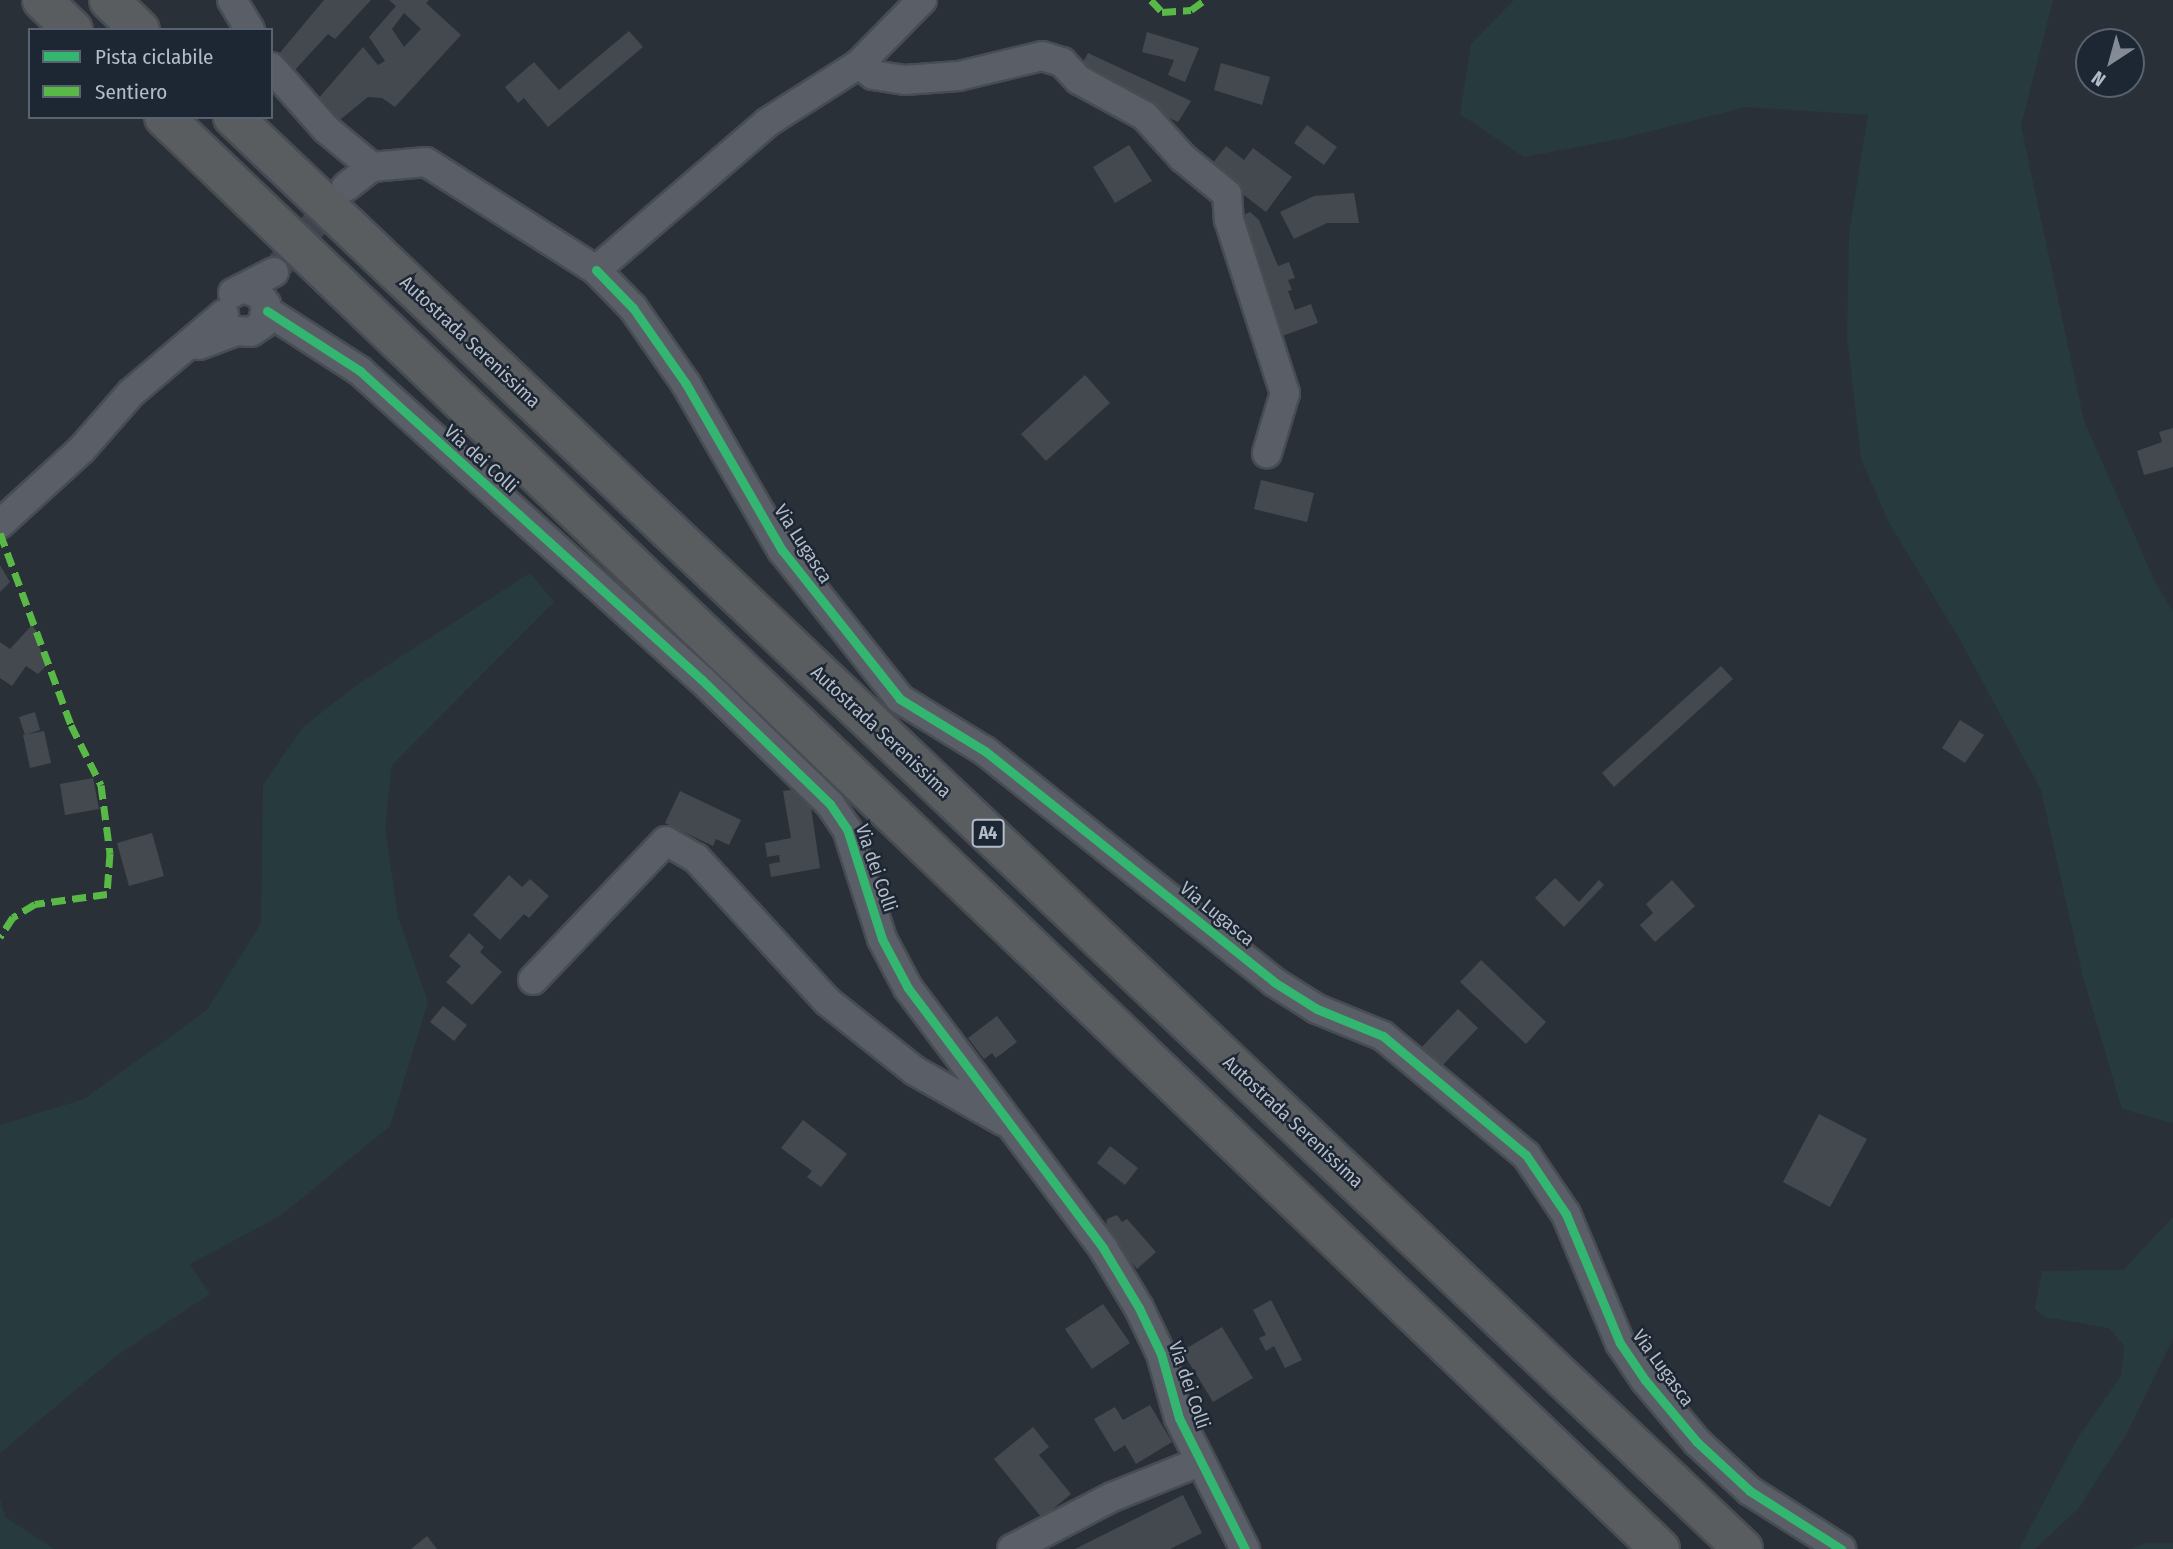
<!DOCTYPE html>
<html>
<head>
<meta charset="utf-8">
<style>
	body { margin:0 }
	#map { position:relative; width:2173px; height:1549px; overflow:hidden; background:#2a3038; font-family:"Fira Sans Condensed",sans-serif }
	div>[style] { position:absolute }
	[style*='--x'] { left:calc(var(--x)*1px); top:calc(var(--y)*1px); width:calc(var(--w)*1px); rotate:calc(var(--a)*1deg) }
	.green>* { inset:0; background:#273a3e }
	.building>* { inset:0; background:#444950 }
	.minor-tunnel>* { height:28px; margin-top:-14px; transform-origin:0; background:repeating-linear-gradient(90deg,#3f454e 0 28px,transparent 0 42px) }
	.roads { filter:drop-shadow(2px 0 #484c53) drop-shadow(-2px 0 #484c53) drop-shadow(0 2px #484c53) drop-shadow(0 -2px #484c53) }
	.minor>* { height:28px; margin:-14px; padding:0 14px; transform-origin:14px; border-radius:14px; background:#5a5e66 }
	.highway>* { height:38px; margin:-19px; padding:0 19px; transform-origin:19px; border-radius:19px; background:#5a5d60 }
	.quiet>* { height:7px; margin-top:-3.5px; transform-origin:0; background:repeating-linear-gradient(90deg,#58b947 0 14px,transparent 0 21px) }
	.cycleway>* { height:9px; margin:-4.5px; padding:0 4.5px; transform-origin:4.5px; border-radius:4.5px; background:#33b770 }
	span { translate:-50% -50%; white-space:nowrap; text-align:center; line-height:1.15; -webkit-text-stroke:5px #1d2633; paint-order:stroke }
	.shield-label span { padding:2px 5px; background:#1d2633; border:2px solid; border-radius:5px; -webkit-text-stroke-width:0 }
	.shield-label { font-size:18px; color:#b4bcc9; font-weight:700 }
	.street-label { font-size:19px; color:#b4bcc9 }
	.legend { position:absolute; left:28px; top:28px; width:245px; height:91px; box-sizing:border-box; background:#1d2633; border:2px solid #59626f; margin:0; padding:9px 12px; list-style:none; font-size:21px; color:#b4bcc9 }
	.legend li { display:flex; align-items:center; gap:14px; height:35px }
	.legend b { width:35px; border:2px solid #59626f }
	.north { position:absolute; left:2075px; top:28px; width:70px; height:70px; box-sizing:border-box; background:#1d2633; border:2px solid #59626f; border-radius:50%; rotate:216deg; font-size:19px; font-weight:700; line-height:28px; text-align:center; color:#b4bcc9 }
	.north::after { content:''; display:block; margin:auto; width:24px; height:32px; background:#848b96; clip-path:polygon(50% 0,100% 100%,50% 72%,0 100%) }
</style>
</head>
<body>
<div id="map">
	<div class="green">
		<div style="clip-path:polygon(1514px 0,2053px 0,2021px 126px,2084px 421px,2156px 584px,2173px 611px,2173px 1123px,2122px 1109px,2083px 977px,2041px 790px,1959px 638px,1889px 523px,1861px 459px,1847px 337px,1849px 233px,1868px 115px,1746px 107px,1620px 139px,1524px 157px,1460px 114px,1471px 44px)"></div>
		<div style="clip-path:polygon(530px 573px,554px 602px,392px 765px,385px 826px,398px 917px,428px 1002px,390px 1126px,280px 1216px,190px 1264px,210px 1294px,119px 1354px,0 1453px,0 1125px,84px 1099px,207px 1010px,261px 923px,263px 785px,303px 727px,357px 685px)"></div>
		<div style="clip-path:polygon(2173px 1217px,2173px 1339px,2126px 1435px,2078px 1509px,2035px 1549px,2019px 1549px,2077px 1439px,2121px 1376px,2124px 1346px,2109px 1328px,2045px 1317px,2035px 1309px,2042px 1271px,2123px 1270px)"></div>
		<div style="clip-path:polygon(0 1499px,5px 1517px,54px 1549px,0 1549px)"></div>
		<div style="clip-path:polygon(2147px 1543px,2173px 1543px,2173px 1549px,2129px 1549px)"></div>
	</div>
	<div class="building">
		<div style="clip-path:polygon(324px 0,371px 0,335px 39px,328px 34px,293px 72px,278px 55px)"></div>
		<div style="clip-path:polygon(evenodd,389px 0,429px 0,426px 3px,461px 35px,395px 107px,382px 98px,368px 97px,336px 123px,317px 100px,363px 47px,378px 65px,385px 61px,369px 37px,396px 6px,389px 0,404px 13px,421px 29px,404px 47px,392px 29px,404px 13px)"></div>
		<div style="clip-path:polygon(629px 31px,643px 47px,548px 127px,524px 98px,518px 103px,505px 87px,534px 62px,559px 90px)"></div>
		<div style="clip-path:polygon(1147px 32px,1199px 48px,1185px 82px,1168px 75px,1174px 60px,1142px 52px)"></div>
		<div style="clip-path:polygon(1088px 53px,1191px 101px,1178px 122px,1092px 82px,1079px 70px)"></div>
		<div style="clip-path:polygon(1221px 63px,1270px 77px,1262px 105px,1214px 90px)"></div>
		<div style="clip-path:polygon(1307px 125px,1337px 147px,1324px 165px,1294px 143px)"></div>
		<div style="clip-path:polygon(1129px 145px,1152px 181px,1115px 203px,1093px 167px)"></div>
		<div style="clip-path:polygon(1226px 146px,1244px 160px,1253px 148px,1292px 177px,1266px 212px,1209px 168px)"></div>
		<div style="clip-path:polygon(1354px 193px,1359px 223px,1327px 223px,1294px 239px,1280px 212px,1314px 196px)"></div>
		<div style="clip-path:polygon(1250px 212px,1259px 220px,1278px 266px,1289px 262px,1295px 278px,1288px 280px,1292px 290px,1288px 291px,1295px 310px,1311px 304px,1318px 323px,1277px 338px,1239px 217px)"></div>
		<div style="clip-path:polygon(1085px 375px,1110px 403px,1046px 461px,1021px 434px)"></div>
		<div style="clip-path:polygon(2173px 428px,2173px 467px,2144px 475px,2137px 451px,2162px 442px,2159px 432px)"></div>
		<div style="clip-path:polygon(1261px 480px,1314px 493px,1307px 522px,1254px 509px)"></div>
		<div style="clip-path:polygon(0 565px,10px 582px,0 592px)"></div>
		<div style="clip-path:polygon(32px 625px,44px 642px,39px 647px,48px 664px,38px 674px,26px 666px,12px 686px,0 678px,0 642px,10px 649px)"></div>
		<div style="clip-path:polygon(1721px 666px,1733px 679px,1614px 787px,1602px 773px)"></div>
		<div style="clip-path:polygon(35px 712px,40px 730px,25px 735px,19px 717px)"></div>
		<div style="clip-path:polygon(1960px 720px,1984px 735px,1965px 763px,1942px 748px)"></div>
		<div style="clip-path:polygon(44px 731px,51px 763px,30px 768px,23px 735px)"></div>
		<div style="clip-path:polygon(93px 778px,99px 809px,65px 815px,60px 784px)"></div>
		<div style="clip-path:polygon(808px 787px,820px 868px,771px 877px,769px 864px,780px 862px,779px 855px,767px 857px,765px 843px,791px 838px,783px 791px)"></div>
		<div style="clip-path:polygon(680px 791px,741px 820px,729px 845px,716px 839px,713px 846px,665px 823px)"></div>
		<div style="clip-path:polygon(152px 833px,164px 876px,129px 886px,117px 843px)"></div>
		<div style="clip-path:polygon(509px 875px,522px 887px,530px 879px,549px 896px,529px 918px,524px 914px,500px 940px,473px 915px)"></div>
		<div style="clip-path:polygon(1555px 878px,1579px 902px,1599px 880px,1604px 885px,1564px 927px,1535px 898px)"></div>
		<div style="clip-path:polygon(1672px 880px,1695px 906px,1655px 942px,1640px 925px,1653px 913px,1646px 904px)"></div>
		<div style="clip-path:polygon(469px 933px,484px 947px,480px 952px,502px 972px,472px 1005px,446px 982px,461px 966px,449px 956px)"></div>
		<div style="clip-path:polygon(1481px 960px,1546px 1022px,1526px 1044px,1460px 982px)"></div>
		<div style="clip-path:polygon(443px 1006px,467px 1025px,454px 1041px,430px 1022px)"></div>
		<div style="clip-path:polygon(1458px 1009px,1478px 1028px,1438px 1070px,1418px 1051px)"></div>
		<div style="clip-path:polygon(997px 1016px,1017px 1042px,996px 1058px,992px 1053px,984px 1059px,968px 1038px)"></div>
		<div style="clip-path:polygon(1819px 1114px,1867px 1139px,1830px 1207px,1783px 1182px)"></div>
		<div style="clip-path:polygon(803px 1120px,847px 1154px,821px 1187px,807px 1177px,812px 1171px,781px 1148px)"></div>
		<div style="clip-path:polygon(1110px 1146px,1138px 1168px,1125px 1185px,1097px 1163px)"></div>
		<div style="clip-path:polygon(1117px 1215px,1122px 1222px,1127px 1219px,1156px 1252px,1137px 1269px,1105px 1232px,1107px 1219px)"></div>
		<div style="clip-path:polygon(1271px 1300px,1302px 1360px,1285px 1368px,1274px 1346px,1266px 1351px,1259px 1338px,1266px 1335px,1253px 1310px)"></div>
		<div style="clip-path:polygon(1103px 1304px,1130px 1343px,1092px 1369px,1065px 1329px)"></div>
		<div style="clip-path:polygon(1222px 1327px,1253px 1378px,1213px 1402px,1182px 1351px)"></div>
		<div style="clip-path:polygon(1150px 1405px,1172px 1442px,1136px 1464px,1125px 1445px,1114px 1452px,1094px 1419px,1115px 1407px,1123px 1420px)"></div>
		<div style="clip-path:polygon(1033px 1427px,1049px 1447px,1039px 1455px,1071px 1494px,1042px 1518px,994px 1459px)"></div>
		<div style="clip-path:polygon(1183px 1495px,1202px 1533px,1170px 1549px,1075px 1549px)"></div>
		<div style="clip-path:polygon(427px 1536px,437px 1549px,411px 1549px)"></div>
	</div>
	<div class="minor-tunnel">
		<div style="--x:274;--y:272;--w:101;--a:-49.8"></div>
	</div>
	<div class="roads">
		<div class="minor">
			<div style="--x:232;--y:0;--w:35;--a:59"></div>
			<div style="--x:859;--y:64;--w:18;--a:38"></div>
			<div style="--x:873;--y:75;--w:32;--a:9"></div>
			<div style="--x:905;--y:80;--w:54;--a:-4.2"></div>
			<div style="--x:959;--y:76;--w:85;--a:-13.5"></div>
			<div style="--x:1042;--y:56;--w:21;--a:17"></div>
			<div style="--x:1062;--y:62;--w:25;--a:47"></div>
			<div style="--x:1079;--y:80;--w:75;--a:28.6"></div>
			<div style="--x:1145;--y:116;--w:57;--a:47.9"></div>
			<div style="--x:1183;--y:158;--w:57;--a:39.3"></div>
			<div style="--x:1227;--y:194;--w:26;--a:86"></div>
			<div style="--x:1229;--y:220;--w:182;--a:72.1"></div>
			<div style="--x:1285;--y:393;--w:63;--a:106.7"></div>
			<div style="--x:271;--y:67;--w:83;--a:48.4"></div>
			<div style="--x:326;--y:129;--w:60;--a:39.6"></div>
			<div style="--x:346;--y:187;--w:33;--a:-38"></div>
			<div style="--x:372;--y:167;--w:54;--a:-5.3"></div>
			<div style="--x:426;--y:162;--w:201;--a:32.4"></div>
			<div style="--x:596;--y:270;--w:227;--a:-40.7"></div>
			<div style="--x:768;--y:122;--w:108;--a:-32.5"></div>
			<div style="--x:859;--y:64;--w:90;--a:-45.5"></div>
			<div style="--x:596;--y:270;--w:53;--a:45.8"></div>
			<div style="--x:633;--y:308;--w:93;--a:55.1"></div>
			<div style="--x:686;--y:384;--w:192;--a:60"></div>
			<div style="--x:782;--y:550;--w:190;--a:51.6"></div>
			<div style="--x:900;--y:699;--w:100;--a:31.5"></div>
			<div style="--x:985;--y:751;--w:370;--a:38.6"></div>
			<div style="--x:1274;--y:982;--w:51;--a:32.1"></div>
			<div style="--x:1317;--y:1009;--w:71;--a:22.2"></div>
			<div style="--x:1383;--y:1036;--w:186;--a:39.8"></div>
			<div style="--x:1526;--y:1155;--w:71;--a:55.9"></div>
			<div style="--x:1566;--y:1214;--w:140;--a:67.3"></div>
			<div style="--x:1620;--y:1343;--w:45;--a:56"></div>
			<div style="--x:1645;--y:1380;--w:81;--a:50"></div>
			<div style="--x:1697;--y:1442;--w:72;--a:42.8"></div>
			<div style="--x:1750;--y:1491;--w:108;--a:32.5"></div>
			<div style="--x:233;--y:293;--w:46;--a:-27.1"></div>
			<div style="--x:267;--y:311;--w:111;--a:32.8"></div>
			<div style="--x:360;--y:371;--w:460;--a:42.1"></div>
			<div style="--x:701;--y:679;--w:180;--a:44.1"></div>
			<div style="--x:830;--y:804;--w:30;--a:56"></div>
			<div style="--x:847;--y:829;--w:115;--a:72.3"></div>
			<div style="--x:882;--y:939;--w:55;--a:62"></div>
			<div style="--x:908;--y:988;--w:325;--a:53.1"></div>
			<div style="--x:1103;--y:1248;--w:70;--a:59"></div>
			<div style="--x:1139;--y:1308;--w:51;--a:64.4"></div>
			<div style="--x:1161;--y:1354;--w:66;--a:74.3"></div>
			<div style="--x:1179;--y:1418;--w:147;--a:63.3"></div>
			<div style="--x:199;--y:345;--w:40;--a:-20.2"></div>
			<div style="--x:237;--y:331;--w:14;--a:4"></div>
			<div style="--x:251;--y:332;--w:14;--a:-34"></div>
			<div style="--x:263;--y:324;--w:20;--a:-81"></div>
			<div style="--x:266;--y:304;--w:14;--a:-126"></div>
			<div style="--x:258;--y:293;--w:15;--a:-164"></div>
			<div style="--x:0;--y:524;--w:111;--a:-42.4"></div>
			<div style="--x:82;--y:449;--w:74;--a:-48.8"></div>
			<div style="--x:131;--y:393;--w:122;--a:-40.3"></div>
			<div style="--x:533;--y:980;--w:192;--a:-46.3"></div>
			<div style="--x:666;--y:841;--w:34;--a:30"></div>
			<div style="--x:696;--y:858;--w:194;--a:47.5"></div>
			<div style="--x:827;--y:1001;--w:112;--a:38.5"></div>
			<div style="--x:915;--y:1071;--w:101;--a:29.6"></div>
			<div style="--x:1012;--y:1549;--w:113;--a:-27.5"></div>
			<div style="--x:1112;--y:1497;--w:94;--a:-21.9"></div>
		</div>
		<div class="highway">
			<div style="--x:42;--y:0;--w:43;--a:44.1"></div>
			<div style="--x:109;--y:0;--w:43;--a:44.1"></div>
			<div style="--x:164;--y:117;--w:2071;--a:43.75"></div>
			<div style="--x:233;--y:117;--w:2081;--a:43.48"></div>
		</div>
	</div>
	<div class="quiet">
		<div style="--x:1151;--y:0;--w:16;--a:47"></div>
		<div style="--x:1162;--y:12;--w:29;--a:-4"></div>
		<div style="--x:1191;--y:10;--w:17;--a:-36"></div>
		<div style="--x:0;--y:533;--w:205;--a:69.7"></div>
		<div style="--x:71;--y:725;--w:67;--a:63.4"></div>
		<div style="--x:101;--y:785;--w:69;--a:82.5"></div>
		<div style="--x:110;--y:853;--w:41;--a:94.2"></div>
		<div style="--x:107;--y:894;--w:73;--a:172.1"></div>
		<div style="--x:35;--y:904;--w:26;--a:149"></div>
		<div style="--x:13;--y:917;--w:24;--a:123"></div>
	</div>
	<div class="cycleway">
		<div style="--x:596;--y:270;--w:53;--a:45.8"></div>
		<div style="--x:633;--y:308;--w:93;--a:55.1"></div>
		<div style="--x:686;--y:384;--w:192;--a:60"></div>
		<div style="--x:782;--y:550;--w:190;--a:51.6"></div>
		<div style="--x:900;--y:699;--w:100;--a:31.5"></div>
		<div style="--x:985;--y:751;--w:370;--a:38.6"></div>
		<div style="--x:1274;--y:982;--w:51;--a:32.1"></div>
		<div style="--x:1317;--y:1009;--w:71;--a:22.2"></div>
		<div style="--x:1383;--y:1036;--w:186;--a:39.8"></div>
		<div style="--x:1526;--y:1155;--w:71;--a:55.9"></div>
		<div style="--x:1566;--y:1214;--w:140;--a:67.3"></div>
		<div style="--x:1620;--y:1343;--w:45;--a:56"></div>
		<div style="--x:1645;--y:1380;--w:81;--a:50"></div>
		<div style="--x:1697;--y:1442;--w:72;--a:42.8"></div>
		<div style="--x:1750;--y:1491;--w:108;--a:32.5"></div>
		<div style="--x:267;--y:311;--w:111;--a:32.8"></div>
		<div style="--x:360;--y:371;--w:460;--a:42.1"></div>
		<div style="--x:701;--y:679;--w:180;--a:44.1"></div>
		<div style="--x:830;--y:804;--w:30;--a:56"></div>
		<div style="--x:847;--y:829;--w:115;--a:72.3"></div>
		<div style="--x:882;--y:939;--w:55;--a:62"></div>
		<div style="--x:908;--y:988;--w:325;--a:53.1"></div>
		<div style="--x:1103;--y:1248;--w:70;--a:59"></div>
		<div style="--x:1139;--y:1308;--w:51;--a:64.4"></div>
		<div style="--x:1161;--y:1354;--w:66;--a:74.3"></div>
		<div style="--x:1179;--y:1418;--w:147;--a:63.3"></div>
	</div>
	<div class="shield-label">
		<span style="left:988px;top:833px">A4</span>
	</div>
	<div class="street-label">
		<span style="left:470px;top:342px;rotate:43deg">Autostrada Serenissima</span>
		<span style="left:481px;top:459px;rotate:42deg">Via dei Colli</span>
		<span style="left:803px;top:544px;rotate:57deg">Via Lugasca</span>
		<span style="left:881px;top:732px;rotate:43deg">Autostrada Serenissima</span>
		<span style="left:876px;top:868px;rotate:71deg">Via dei Colli</span>
		<span style="left:1217px;top:914px;rotate:39deg">Via Lugasca</span>
		<span style="left:1293px;top:1122px;rotate:43deg">Autostrada Serenissima</span>
		<span style="left:1663px;top:1368px;rotate:54deg">Via Lugasca</span>
		<span style="left:1189px;top:1385px;rotate:71deg">Via dei Colli</span>
	</div>
	<ul class="legend">
	<li><b style="height:9px;background:#33b770"></b>Pista ciclabile</li>
	<li><b style="height:9px;background:#58b947"></b>Sentiero</li>
	</ul>
	<div class="north">N</div>
</div>
</body>
</html>
